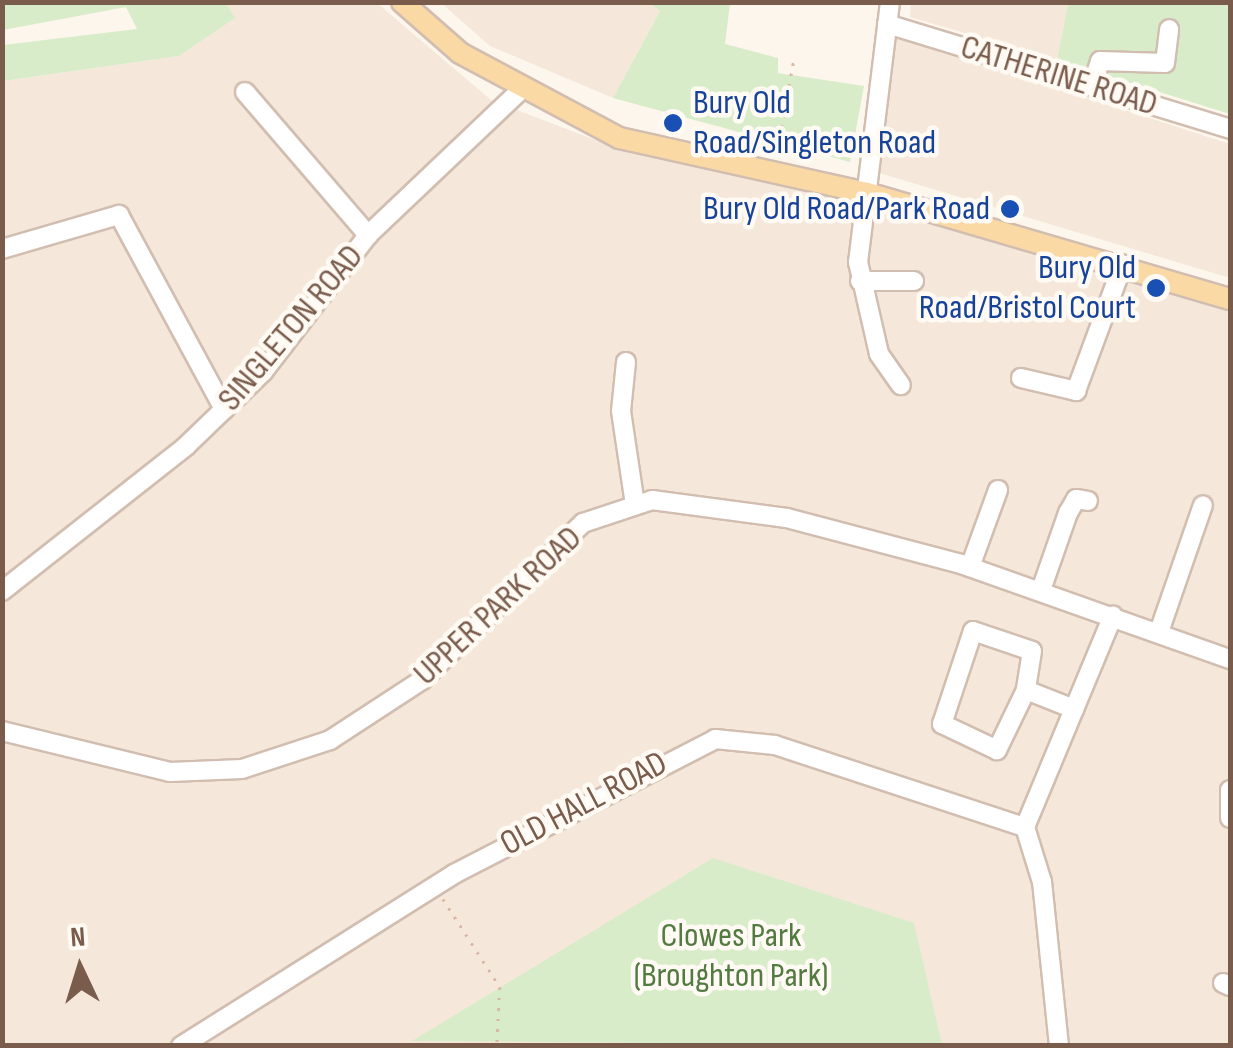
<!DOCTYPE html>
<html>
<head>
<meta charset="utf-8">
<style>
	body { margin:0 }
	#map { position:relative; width:1233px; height:1048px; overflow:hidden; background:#fdf6ec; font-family:"Sofia Sans Condensed",sans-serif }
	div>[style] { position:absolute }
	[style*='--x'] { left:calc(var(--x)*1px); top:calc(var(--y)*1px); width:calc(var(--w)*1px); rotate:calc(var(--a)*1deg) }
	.residential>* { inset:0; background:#f5e8da }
	.green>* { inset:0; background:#d8ecc9 }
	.path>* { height:2.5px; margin-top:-1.25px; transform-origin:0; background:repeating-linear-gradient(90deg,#d9b8a5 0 2.5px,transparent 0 10.5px) }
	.roads { filter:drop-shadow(2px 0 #d1beb0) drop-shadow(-2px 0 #d1beb0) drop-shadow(0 2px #d1beb0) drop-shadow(0 -2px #d1beb0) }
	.minor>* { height:18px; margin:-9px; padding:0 9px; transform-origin:9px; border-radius:9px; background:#fff }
	.major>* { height:20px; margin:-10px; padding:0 10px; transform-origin:10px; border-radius:10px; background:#fbd9a5 }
	.dots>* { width:28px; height:28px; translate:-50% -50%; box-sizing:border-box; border:5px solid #fffaf3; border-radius:50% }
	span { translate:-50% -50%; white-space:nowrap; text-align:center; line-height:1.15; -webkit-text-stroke:9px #fffaf3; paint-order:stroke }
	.street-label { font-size:35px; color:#7a5c4d }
	.transit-label { font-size:35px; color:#164399 }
	.left { translate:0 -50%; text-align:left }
	.right { translate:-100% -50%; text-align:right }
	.park-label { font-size:35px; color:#537a41 }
	.frame { position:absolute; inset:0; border:5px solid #7a5c4d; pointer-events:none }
	.north { position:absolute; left:30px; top:918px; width:100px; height:100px; -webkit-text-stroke:8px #fffaf3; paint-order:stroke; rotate:356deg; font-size:28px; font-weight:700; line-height:40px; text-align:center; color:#7a5c4d }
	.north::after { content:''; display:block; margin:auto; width:35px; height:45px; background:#7a5c4d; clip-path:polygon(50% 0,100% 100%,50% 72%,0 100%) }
</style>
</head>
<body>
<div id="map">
	<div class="residential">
		<div style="clip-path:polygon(649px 2px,660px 11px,613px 98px,490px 46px,441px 3px)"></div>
		<div style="clip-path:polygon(226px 3px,377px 3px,491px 100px,629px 153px,857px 200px,1230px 311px,1230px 1045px,3px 1046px,3px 81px,179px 56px,234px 18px)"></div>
		<div style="clip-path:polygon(911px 3px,1068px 3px,1057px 60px,910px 17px)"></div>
		<div style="clip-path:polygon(895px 36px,1230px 144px,1230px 278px,879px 173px)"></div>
	</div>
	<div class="green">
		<div style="clip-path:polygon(3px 2px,226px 3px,235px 18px,179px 56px,3px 81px,3px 45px,137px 29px,126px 7px,3px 30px)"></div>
		<div style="clip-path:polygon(649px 3px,730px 3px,725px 44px,778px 58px,778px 73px,864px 86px,850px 162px,613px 98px,660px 11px)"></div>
		<div style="clip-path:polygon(1068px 3px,1230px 3px,1230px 114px,1057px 60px)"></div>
		<div style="clip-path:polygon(713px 858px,914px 923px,942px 1045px,412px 1041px)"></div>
	</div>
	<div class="path">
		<div style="--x:777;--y:148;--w:92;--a:-79.3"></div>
		<div style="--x:443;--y:899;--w:105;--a:57.1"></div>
		<div style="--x:500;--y:987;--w:59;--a:92.9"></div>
	</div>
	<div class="roads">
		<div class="minor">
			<div style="--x:890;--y:2;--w:262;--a:97"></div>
			<div style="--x:858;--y:262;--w:94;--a:77.1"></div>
			<div style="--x:879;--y:354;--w:38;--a:55"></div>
			<div style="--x:887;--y:24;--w:359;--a:17"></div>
			<div style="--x:1092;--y:86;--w:26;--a:-72"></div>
			<div style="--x:1100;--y:61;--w:65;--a:1.8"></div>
			<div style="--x:1165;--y:63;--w:34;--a:-83"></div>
			<div style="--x:245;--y:92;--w:189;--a:49.3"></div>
			<div style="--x:2;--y:249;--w:122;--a:-16.2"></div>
			<div style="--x:119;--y:215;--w:221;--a:61.6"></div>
			<div style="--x:860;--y:281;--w:54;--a:0"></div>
			<div style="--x:626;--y:362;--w:49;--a:95.8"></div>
			<div style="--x:621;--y:411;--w:95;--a:81.5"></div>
			<div style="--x:1021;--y:378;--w:57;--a:13.3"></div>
			<div style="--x:1076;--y:391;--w:135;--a:-69.7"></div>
			<div style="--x:970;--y:567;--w:82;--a:-70"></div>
			<div style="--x:1041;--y:590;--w:82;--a:-70.7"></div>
			<div style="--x:1068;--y:513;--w:16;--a:-60"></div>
			<div style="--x:1076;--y:499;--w:12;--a:9"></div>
			<div style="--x:2;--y:591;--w:234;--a:-38.2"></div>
			<div style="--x:186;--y:446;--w:107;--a:-43.9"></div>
			<div style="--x:263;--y:372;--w:173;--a:-52.5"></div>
			<div style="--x:368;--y:235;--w:211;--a:-43.5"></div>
			<div style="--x:1159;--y:632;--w:134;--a:-70.9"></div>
			<div style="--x:1026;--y:690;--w:67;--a:115.8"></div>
			<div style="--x:997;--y:750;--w:61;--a:-154.7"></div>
			<div style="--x:942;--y:724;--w:98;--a:-71.6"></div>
			<div style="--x:973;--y:631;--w:62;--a:18.7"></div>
			<div style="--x:1032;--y:651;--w:39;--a:99"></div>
			<div style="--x:1026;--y:690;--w:52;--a:21.6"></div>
			<div style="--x:2;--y:731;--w:173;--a:13.7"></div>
			<div style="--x:170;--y:772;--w:72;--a:-2.4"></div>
			<div style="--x:242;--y:769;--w:93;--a:-18.2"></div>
			<div style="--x:330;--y:740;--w:110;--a:-33.1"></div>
			<div style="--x:422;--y:680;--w:225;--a:-44.3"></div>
			<div style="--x:583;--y:523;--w:73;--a:-18.4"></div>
			<div style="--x:652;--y:500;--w:136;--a:7.6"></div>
			<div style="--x:787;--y:518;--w:180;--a:14.8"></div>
			<div style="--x:961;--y:564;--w:285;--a:19.5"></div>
			<div style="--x:1230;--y:790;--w:28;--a:90"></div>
			<div style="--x:1223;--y:983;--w:8;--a:23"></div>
			<div style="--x:181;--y:1046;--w:323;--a:-32.2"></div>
			<div style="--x:454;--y:874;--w:294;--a:-27.3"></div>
			<div style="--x:715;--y:739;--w:60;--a:5.7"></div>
			<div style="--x:775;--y:745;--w:263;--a:18.2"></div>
			<div style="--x:1059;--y:1046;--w:165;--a:-95.9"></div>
			<div style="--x:1042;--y:882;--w:58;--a:-107.2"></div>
			<div style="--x:1025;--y:827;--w:229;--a:-67.4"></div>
		</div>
		<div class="major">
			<div style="--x:402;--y:2;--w:77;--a:41.3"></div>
			<div style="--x:460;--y:53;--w:180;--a:28.1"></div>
			<div style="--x:619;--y:138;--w:254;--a:12.5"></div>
			<div style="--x:867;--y:193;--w:378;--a:16.3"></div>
		</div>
	</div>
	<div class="dots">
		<div style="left:673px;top:123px;background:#1a4fb4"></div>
		<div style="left:1010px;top:209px;background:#1a4fb4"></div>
		<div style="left:1156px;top:288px;background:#1a4fb4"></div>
	</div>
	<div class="street-label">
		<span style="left:1059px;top:76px;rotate:17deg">CATHERINE ROAD</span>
		<span style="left:291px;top:328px;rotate:-50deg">SINGLETON ROAD</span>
		<span style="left:498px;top:606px;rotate:-43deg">UPPER PARK ROAD</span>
		<span style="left:584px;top:804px;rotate:-28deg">OLD HALL ROAD</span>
	</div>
	<div class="transit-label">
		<span class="left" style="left:693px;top:123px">Bury Old<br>Road/Singleton Road</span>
		<span class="right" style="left:990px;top:209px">Bury Old Road/Park Road</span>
		<span class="right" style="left:1136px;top:288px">Bury Old<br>Road/Bristol Court</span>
	</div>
	<div class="park-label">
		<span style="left:731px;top:956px">Clowes Park<br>(Broughton Park)</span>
	</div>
	<div class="frame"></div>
	<div class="north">N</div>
</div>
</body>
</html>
